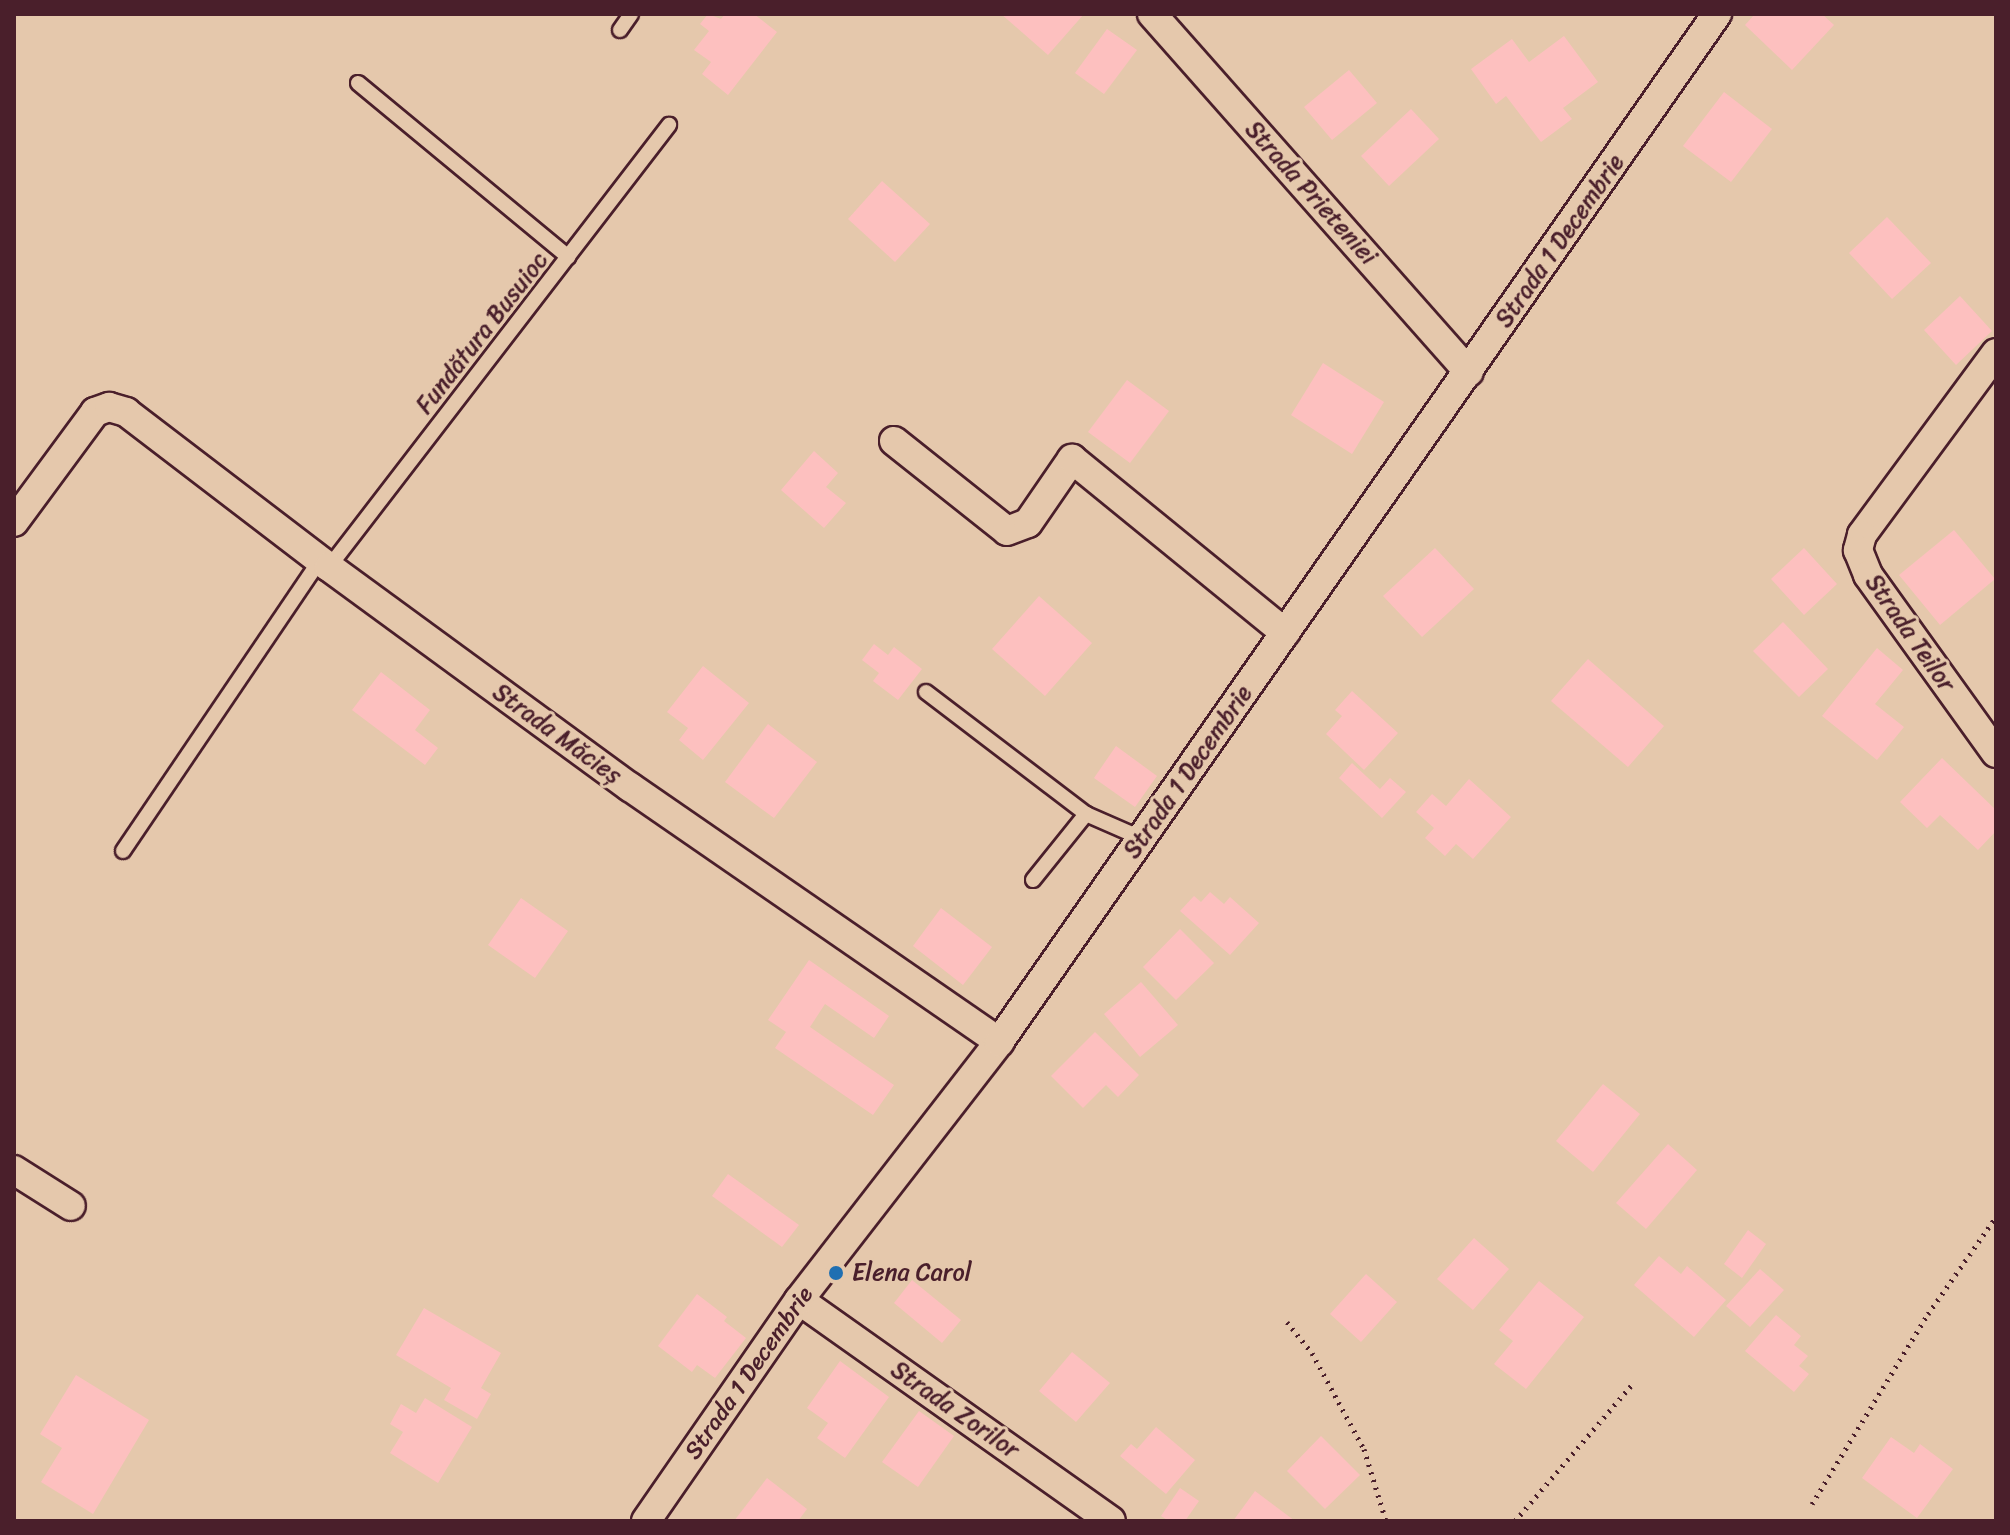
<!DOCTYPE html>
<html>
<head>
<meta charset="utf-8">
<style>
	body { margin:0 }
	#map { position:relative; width:2010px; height:1535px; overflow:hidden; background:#e5c8ac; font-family:Sriracha,sans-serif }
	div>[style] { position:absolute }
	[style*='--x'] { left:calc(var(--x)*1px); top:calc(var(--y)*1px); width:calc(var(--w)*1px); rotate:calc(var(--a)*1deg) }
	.building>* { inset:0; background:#fdc0bf }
	.path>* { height:5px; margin-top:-2.5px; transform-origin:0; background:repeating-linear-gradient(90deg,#4a1f2b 0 2px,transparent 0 8px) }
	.roads { filter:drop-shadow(2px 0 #4a1f2b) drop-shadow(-2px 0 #4a1f2b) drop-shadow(0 2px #4a1f2b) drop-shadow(0 -2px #4a1f2b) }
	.lane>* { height:14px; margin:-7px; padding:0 7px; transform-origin:7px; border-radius:7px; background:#e5c8ac }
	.street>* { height:28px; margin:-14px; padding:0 14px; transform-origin:14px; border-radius:14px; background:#e5c8ac }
	.dots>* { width:22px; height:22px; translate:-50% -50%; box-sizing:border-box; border:4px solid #e5c8ac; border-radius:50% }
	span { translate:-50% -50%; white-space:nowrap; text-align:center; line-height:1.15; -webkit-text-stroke:6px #e5c8ac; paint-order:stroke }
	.street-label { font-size:24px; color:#4a1f2b }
	.poi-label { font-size:24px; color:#4a1f2b }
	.left { translate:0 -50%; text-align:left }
	.frame { position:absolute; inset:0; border:16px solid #4a1f2b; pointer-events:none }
</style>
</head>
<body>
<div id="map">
	<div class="building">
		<div style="clip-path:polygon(708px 14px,721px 19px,725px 14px,754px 14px,777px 32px,728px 95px,702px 74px,711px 62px,694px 50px,709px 31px,700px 24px)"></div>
		<div style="clip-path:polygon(1001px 14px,1084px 14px,1048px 55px)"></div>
		<div style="clip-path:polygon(1755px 14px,1822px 14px,1834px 25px,1792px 70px,1745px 25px)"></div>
		<div style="clip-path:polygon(1107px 29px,1137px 50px,1104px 94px,1075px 73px)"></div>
		<div style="clip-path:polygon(1564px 36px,1598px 82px,1563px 108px,1572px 119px,1541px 142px,1506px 96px,1496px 104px,1471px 69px,1512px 39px,1529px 62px)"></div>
		<div style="clip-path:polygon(1349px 70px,1377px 103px,1332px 140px,1304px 107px)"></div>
		<div style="clip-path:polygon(1724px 92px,1772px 129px,1731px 182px,1683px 146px)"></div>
		<div style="clip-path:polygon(1411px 109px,1439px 139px,1389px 186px,1361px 156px)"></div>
		<div style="clip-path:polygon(882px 181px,930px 224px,895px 262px,848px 219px)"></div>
		<div style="clip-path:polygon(1887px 217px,1931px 263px,1892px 299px,1849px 253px)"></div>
		<div style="clip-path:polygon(1960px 296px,1992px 331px,1956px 365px,1924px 330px)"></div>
		<div style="clip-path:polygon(1323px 363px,1384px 402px,1352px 454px,1291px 415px)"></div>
		<div style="clip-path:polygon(1127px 380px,1169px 411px,1130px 463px,1088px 432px)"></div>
		<div style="clip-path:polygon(814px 451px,838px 473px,826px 487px,846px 503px,824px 528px,781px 490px)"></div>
		<div style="clip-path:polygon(1954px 530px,1995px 579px,1940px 625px,1899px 575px)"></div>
		<div style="clip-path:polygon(1435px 548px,1474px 589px,1422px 637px,1383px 596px)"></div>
		<div style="clip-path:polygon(1804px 548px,1837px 584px,1804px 615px,1771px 579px)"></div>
		<div style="clip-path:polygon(1039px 596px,1092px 643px,1045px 696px,992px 649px)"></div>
		<div style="clip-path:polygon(1783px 622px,1828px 669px,1799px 697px,1753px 651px)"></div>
		<div style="clip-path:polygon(874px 644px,888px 655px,894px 647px,922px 669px,898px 700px,873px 681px,879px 673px,862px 660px)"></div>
		<div style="clip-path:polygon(1877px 648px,1903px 670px,1875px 704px,1904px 727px,1877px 760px,1822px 716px)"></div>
		<div style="clip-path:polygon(1588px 659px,1664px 726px,1628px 767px,1551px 701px)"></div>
		<div style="clip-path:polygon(703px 666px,749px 703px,703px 760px,679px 740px,688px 728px,667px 712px)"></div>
		<div style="clip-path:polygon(381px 672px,430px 710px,415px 730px,438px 748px,425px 765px,352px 710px)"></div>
		<div style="clip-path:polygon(1352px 691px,1398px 733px,1364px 770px,1326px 734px,1342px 716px,1335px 710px)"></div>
		<div style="clip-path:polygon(768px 724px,817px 762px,774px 818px,725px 782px)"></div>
		<div style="clip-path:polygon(1116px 746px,1157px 776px,1135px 807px,1094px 778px)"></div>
		<div style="clip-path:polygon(1942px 758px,1996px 810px,1996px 831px,1978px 850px,1940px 815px,1927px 828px,1900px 802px)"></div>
		<div style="clip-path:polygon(1352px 763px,1380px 789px,1390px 778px,1406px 792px,1382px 818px,1339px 778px)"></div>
		<div style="clip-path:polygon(1469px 779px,1511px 817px,1473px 859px,1456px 844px,1445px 856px,1425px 838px,1434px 828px,1416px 812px,1432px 794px,1446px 806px)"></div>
		<div style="clip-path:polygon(1210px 892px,1224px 904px,1230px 897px,1259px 923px,1230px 955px,1180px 911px,1194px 896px,1201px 902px)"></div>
		<div style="clip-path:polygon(521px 898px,568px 931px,535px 978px,488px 945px)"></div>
		<div style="clip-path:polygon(941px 908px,992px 947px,963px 985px,913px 946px)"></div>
		<div style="clip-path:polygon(1180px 929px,1214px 963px,1176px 1000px,1143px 967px)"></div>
		<div style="clip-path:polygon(809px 960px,889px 1016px,874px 1038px,825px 1004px,810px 1027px,894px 1085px,873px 1115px,775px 1048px,786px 1032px,768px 1020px)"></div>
		<div style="clip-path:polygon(1141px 982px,1178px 1025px,1140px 1057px,1104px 1014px)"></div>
		<div style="clip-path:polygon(1095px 1032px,1139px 1075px,1118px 1097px,1106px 1085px,1083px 1108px,1051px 1076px)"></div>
		<div style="clip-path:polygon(1603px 1084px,1640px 1114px,1593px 1172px,1556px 1141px)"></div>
		<div style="clip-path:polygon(1668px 1144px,1697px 1170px,1646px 1229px,1616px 1203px)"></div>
		<div style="clip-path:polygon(728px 1174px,799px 1225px,782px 1247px,712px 1196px)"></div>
		<div style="clip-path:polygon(1748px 1230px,1766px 1244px,1742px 1278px,1724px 1264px)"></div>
		<div style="clip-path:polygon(1474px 1238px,1509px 1269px,1473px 1310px,1437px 1279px)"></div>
		<div style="clip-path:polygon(1659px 1256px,1681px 1274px,1687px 1266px,1726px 1300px,1694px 1337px,1634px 1285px)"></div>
		<div style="clip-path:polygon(1760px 1269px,1784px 1290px,1750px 1327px,1726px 1306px)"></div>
		<div style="clip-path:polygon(1366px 1274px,1397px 1302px,1361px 1342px,1330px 1314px)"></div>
		<div style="clip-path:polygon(912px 1280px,961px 1320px,942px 1343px,894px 1303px)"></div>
		<div style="clip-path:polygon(1539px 1281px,1584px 1317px,1526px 1389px,1494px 1364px,1513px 1341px,1499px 1330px)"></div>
		<div style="clip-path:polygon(697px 1294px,727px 1317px,724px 1321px,746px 1338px,715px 1378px,697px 1365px,692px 1372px,658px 1346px)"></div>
		<div style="clip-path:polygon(424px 1308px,501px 1353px,481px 1388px,491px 1394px,477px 1419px,444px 1400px,451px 1388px,396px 1355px)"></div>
		<div style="clip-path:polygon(1776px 1315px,1801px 1336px,1794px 1345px,1808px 1356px,1799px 1366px,1809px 1374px,1794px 1392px,1745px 1351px)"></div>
		<div style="clip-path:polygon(1072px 1352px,1110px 1383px,1076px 1422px,1039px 1391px)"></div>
		<div style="clip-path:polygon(840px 1361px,889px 1397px,845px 1458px,817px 1438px,828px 1423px,807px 1408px)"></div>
		<div style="clip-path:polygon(76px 1375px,149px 1420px,93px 1514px,41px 1482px,62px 1448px,40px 1434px)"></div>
		<div style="clip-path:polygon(425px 1398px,472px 1427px,438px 1483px,390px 1453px,403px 1432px,390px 1424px,401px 1404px,416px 1413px)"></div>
		<div style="clip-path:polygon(919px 1411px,954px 1436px,918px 1487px,882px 1462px)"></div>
		<div style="clip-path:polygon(1156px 1427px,1195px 1460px,1166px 1494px,1120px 1456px,1131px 1444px,1137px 1449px)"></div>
		<div style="clip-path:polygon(1321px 1436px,1360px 1475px,1325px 1509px,1287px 1471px)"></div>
		<div style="clip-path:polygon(1891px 1437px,1914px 1453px,1920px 1444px,1953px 1469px,1917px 1518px,1862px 1478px)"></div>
		<div style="clip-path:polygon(767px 1478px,807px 1509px,798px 1521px,734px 1521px)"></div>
		<div style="clip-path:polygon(1180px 1488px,1199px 1501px,1185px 1521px,1169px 1521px,1161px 1516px)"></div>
		<div style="clip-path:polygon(1255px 1491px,1295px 1521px,1233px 1521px)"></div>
	</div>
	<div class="path">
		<div style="--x:1287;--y:1322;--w:40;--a:51"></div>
		<div style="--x:1312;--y:1353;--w:109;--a:61.6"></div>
		<div style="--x:1364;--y:1449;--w:75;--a:73"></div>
		<div style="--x:1812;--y:1504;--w:223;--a:-58.6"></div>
		<div style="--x:1928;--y:1314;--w:118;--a:-55"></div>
		<div style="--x:1515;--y:1521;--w:183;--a:-49.4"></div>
	</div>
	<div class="roads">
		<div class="lane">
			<div style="--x:620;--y:30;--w:19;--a:-55"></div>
			<div style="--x:358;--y:83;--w:273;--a:39.6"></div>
			<div style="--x:329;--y:567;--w:558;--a:-52.43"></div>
			<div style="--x:926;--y:692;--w:201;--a:37.3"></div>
			<div style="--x:1086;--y:814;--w:60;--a:23.6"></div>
			<div style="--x:123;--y:851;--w:351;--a:-55.9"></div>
			<div style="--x:1033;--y:880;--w:85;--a:-51.2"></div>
		</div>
		<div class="street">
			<div style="--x:1152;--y:14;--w:478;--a:48.5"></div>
			<div style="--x:1996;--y:353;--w:226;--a:126.4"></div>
			<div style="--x:1862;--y:535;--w:16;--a:105"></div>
			<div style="--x:1858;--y:550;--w:27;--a:68"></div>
			<div style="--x:1868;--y:575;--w:219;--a:54.3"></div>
			<div style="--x:894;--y:441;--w:144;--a:38.5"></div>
			<div style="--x:1007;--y:531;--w:22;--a:-21"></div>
			<div style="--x:1028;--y:523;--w:78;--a:-55.5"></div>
			<div style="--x:1072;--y:459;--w:275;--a:39.2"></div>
			<div style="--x:14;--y:522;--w:137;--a:-53.6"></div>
			<div style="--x:95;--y:412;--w:15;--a:-20"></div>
			<div style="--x:109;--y:407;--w:18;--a:16"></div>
			<div style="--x:126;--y:412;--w:255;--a:37.4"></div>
			<div style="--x:329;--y:567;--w:373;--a:36.2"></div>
			<div style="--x:630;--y:787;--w:449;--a:34.6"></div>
			<div style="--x:14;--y:1170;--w:67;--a:32.3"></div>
			<div style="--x:799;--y:1300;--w:382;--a:35.3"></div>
			<div style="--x:646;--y:1521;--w:269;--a:-55.3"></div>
			<div style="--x:799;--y:1300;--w:326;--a:-52.2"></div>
			<div style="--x:999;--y:1042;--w:1254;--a:-55.07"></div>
		</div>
	</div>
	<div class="dots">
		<div style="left:836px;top:1273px;background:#1f6fb2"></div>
	</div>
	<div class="street-label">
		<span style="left:1311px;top:193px;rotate:48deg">Strada Prieteniei</span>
		<span style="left:1560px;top:241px;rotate:-55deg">Strada 1 Decembrie</span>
		<span style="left:482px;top:333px;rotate:-52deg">Fundătura Busuioc</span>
		<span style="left:1910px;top:633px;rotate:55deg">Strada Teilor</span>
		<span style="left:557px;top:734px;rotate:36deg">Strada Măcieș</span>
		<span style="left:1188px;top:772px;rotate:-55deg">Strada 1 Decembrie</span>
		<span style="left:749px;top:1373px;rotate:-55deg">Strada 1 Decembrie</span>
		<span style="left:955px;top:1410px;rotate:35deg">Strada Zorilor</span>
	</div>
	<div class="poi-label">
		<span class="left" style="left:852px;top:1273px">Elena Carol</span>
	</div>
	<div class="frame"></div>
</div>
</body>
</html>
